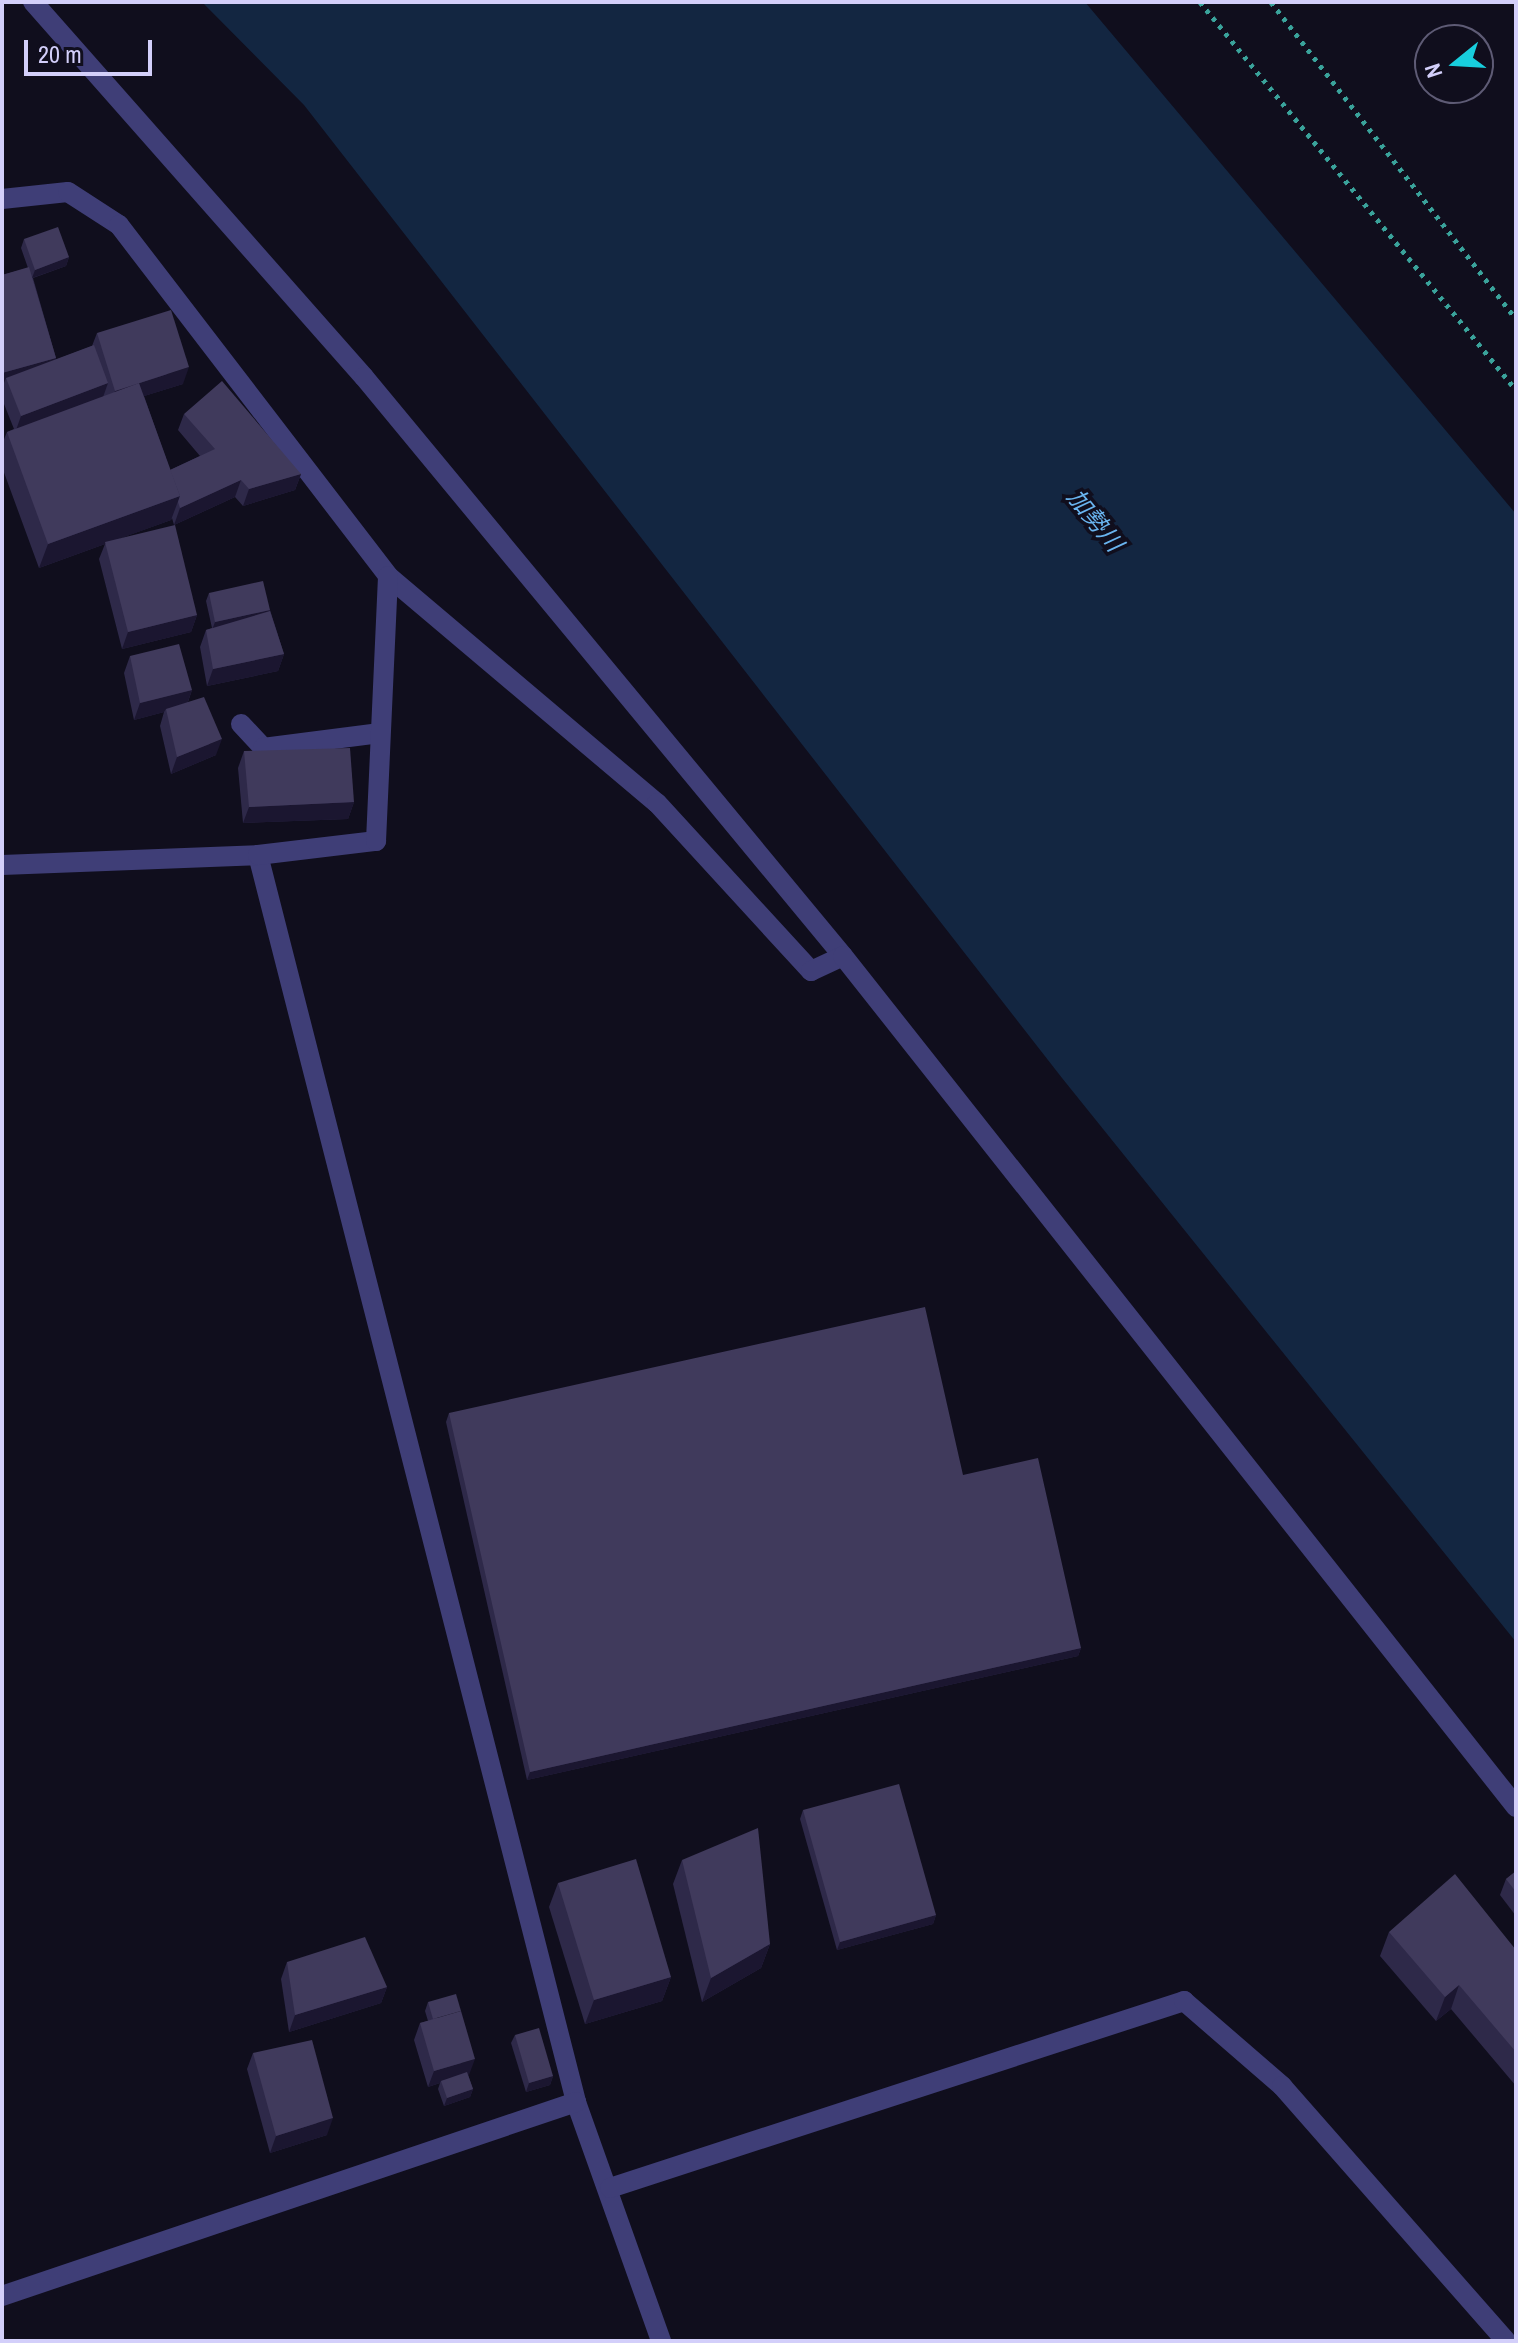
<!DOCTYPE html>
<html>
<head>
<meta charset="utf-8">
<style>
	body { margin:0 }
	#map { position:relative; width:1518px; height:2343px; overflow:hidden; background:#100e1d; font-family:"Archivo Narrow","Noto Sans JP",sans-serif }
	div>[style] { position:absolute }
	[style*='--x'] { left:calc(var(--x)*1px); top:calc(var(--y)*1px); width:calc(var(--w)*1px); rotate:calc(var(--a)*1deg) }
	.water>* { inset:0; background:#132641 }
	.path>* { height:5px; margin-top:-2.5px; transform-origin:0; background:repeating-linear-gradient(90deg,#3aa39b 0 4px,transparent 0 10px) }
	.service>* { height:20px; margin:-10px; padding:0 10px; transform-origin:10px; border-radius:10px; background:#3f3e77 }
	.minor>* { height:20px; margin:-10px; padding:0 10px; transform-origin:10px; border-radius:10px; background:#3f3e77 }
	.wall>* { inset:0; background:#2e2949 }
	.shaded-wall>* { inset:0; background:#1b1630 }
	.building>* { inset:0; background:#403a5c }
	span { translate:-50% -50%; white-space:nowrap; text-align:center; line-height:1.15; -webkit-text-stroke:7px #100e1d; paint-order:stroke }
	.water-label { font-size:24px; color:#69b4ef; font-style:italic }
	.frame { position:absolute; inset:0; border:4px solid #d3cffa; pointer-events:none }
	.north { position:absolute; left:1414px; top:24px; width:80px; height:80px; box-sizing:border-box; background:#100e1d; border:2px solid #5e5b75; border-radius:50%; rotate:252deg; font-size:22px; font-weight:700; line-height:32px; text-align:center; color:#d3cffa }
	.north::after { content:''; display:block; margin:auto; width:28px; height:36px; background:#18cedd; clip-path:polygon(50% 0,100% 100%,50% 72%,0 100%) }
	.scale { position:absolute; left:24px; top:40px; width:128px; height:36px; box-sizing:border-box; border:4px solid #d3cffa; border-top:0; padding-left:10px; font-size:24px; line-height:28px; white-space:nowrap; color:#d3cffa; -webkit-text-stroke:6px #100e1d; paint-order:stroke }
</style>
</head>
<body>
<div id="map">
	<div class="water">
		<div style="clip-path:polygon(202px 2px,1085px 2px,1516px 514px,1516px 1642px,1062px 1078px,304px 105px)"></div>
	</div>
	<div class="path">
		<div style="--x:1200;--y:2;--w:500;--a:50.84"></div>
		<div style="--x:1271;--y:2;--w:401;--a:52.3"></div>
	</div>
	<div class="service">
		<div style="--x:241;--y:724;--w:33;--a:47"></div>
		<div style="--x:263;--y:748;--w:118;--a:-7.3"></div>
	</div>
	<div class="minor">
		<div style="--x:33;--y:2;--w:500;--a:48.57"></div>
		<div style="--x:364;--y:377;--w:751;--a:50.4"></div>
		<div style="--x:2;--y:199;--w:66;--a:-6.1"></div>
		<div style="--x:68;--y:192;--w:61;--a:32.9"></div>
		<div style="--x:119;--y:225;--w:442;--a:52.5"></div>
		<div style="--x:388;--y:576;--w:352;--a:40.2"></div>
		<div style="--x:657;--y:803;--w:228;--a:47.5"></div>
		<div style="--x:811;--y:971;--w:35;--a:-25"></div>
		<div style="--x:843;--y:956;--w:1085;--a:51.66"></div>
		<div style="--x:258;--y:855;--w:1287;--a:75.69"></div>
		<div style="--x:576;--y:2102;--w:254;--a:70.4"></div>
		<div style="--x:2;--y:865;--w:256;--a:-2.2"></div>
		<div style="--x:258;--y:855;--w:119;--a:-6.8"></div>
		<div style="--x:376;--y:841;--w:265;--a:-87.4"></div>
		<div style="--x:610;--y:2188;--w:604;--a:-18.04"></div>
		<div style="--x:1184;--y:2001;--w:130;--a:40.9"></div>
		<div style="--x:1282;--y:2086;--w:339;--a:48.7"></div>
		<div style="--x:2;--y:2296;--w:606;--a:-18.67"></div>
	</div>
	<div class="wall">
		<div style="clip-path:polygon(24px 239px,69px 257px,66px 266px,33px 278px,56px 358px,55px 360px,92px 346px,97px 333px,183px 384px,144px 396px,170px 470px,200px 456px,178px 430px,184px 414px,301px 474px,295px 490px,243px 506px,235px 497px,174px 525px,172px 518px,171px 520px,118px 539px,197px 615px,191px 632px,122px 649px,99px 559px,105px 544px,39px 568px,2px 467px,2px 444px,7px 432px,14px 429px,2px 399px,2px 275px,28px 268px,21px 248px)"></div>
		<div style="clip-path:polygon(209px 593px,270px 610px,284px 654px,278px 671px,207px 686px,200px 647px,206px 630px,212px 628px,206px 601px)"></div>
		<div style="clip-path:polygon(130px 656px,192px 690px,188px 702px,216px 755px,171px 774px,160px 726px,164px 712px,134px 720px,124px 673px)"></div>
		<div style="clip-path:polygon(244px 751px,354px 802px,348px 819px,243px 823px,238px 768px)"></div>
		<div style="clip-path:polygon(449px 1413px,963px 1475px,1081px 1648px,1078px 1656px,527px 1780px,446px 1422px)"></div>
		<div style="clip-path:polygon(803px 1810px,936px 1915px,933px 1924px,837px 1950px,800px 1819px)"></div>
		<div style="clip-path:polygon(682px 1860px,770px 1944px,761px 1968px,702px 2002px,673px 1884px)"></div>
		<div style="clip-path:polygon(1516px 1871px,1516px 1916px,1500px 1895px,1506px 1879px)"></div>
		<div style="clip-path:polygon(558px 1883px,671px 1977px,662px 2001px,585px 2024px,549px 1907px)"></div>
		<div style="clip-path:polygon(1389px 1932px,1516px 1950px,1516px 2086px,1451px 2009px,1436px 2021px,1380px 1956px)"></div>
		<div style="clip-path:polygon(287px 1962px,387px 1987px,381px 2003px,289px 2032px,281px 1979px)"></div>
		<div style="clip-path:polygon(428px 2002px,468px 2075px,473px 2089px,470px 2097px,444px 2106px,438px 2089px,440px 2083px,428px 2087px,414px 2040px,420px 2023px,428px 2021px,425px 2011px)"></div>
		<div style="clip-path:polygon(515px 2035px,553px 2076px,550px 2085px,526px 2092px,511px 2043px)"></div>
		<div style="clip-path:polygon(253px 2053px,327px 2135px,270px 2153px,247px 2069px)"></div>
	</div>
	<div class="shaded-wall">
		<div style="clip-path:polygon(69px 257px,66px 266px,32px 278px,35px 270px)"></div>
		<div style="clip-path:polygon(56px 358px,50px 375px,6px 378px,2px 388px,2px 373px)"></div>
		<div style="clip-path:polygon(189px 367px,183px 384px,109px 407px,115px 391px)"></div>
		<div style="clip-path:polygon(108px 383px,102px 400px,15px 433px,21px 416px)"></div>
		<div style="clip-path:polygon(301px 474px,295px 490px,243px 506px,249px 489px)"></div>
		<div style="clip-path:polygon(241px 480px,235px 497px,174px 525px,180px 508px)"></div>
		<div style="clip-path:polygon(180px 496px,171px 520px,39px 568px,48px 544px)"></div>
		<div style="clip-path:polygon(270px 610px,267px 618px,212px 630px,215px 622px)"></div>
		<div style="clip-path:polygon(197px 615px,191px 632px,122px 649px,128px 632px)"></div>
		<div style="clip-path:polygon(284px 654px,278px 671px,207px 686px,213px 669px)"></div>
		<div style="clip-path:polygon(192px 690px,186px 707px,166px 709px,164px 712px,134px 720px,140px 703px)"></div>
		<div style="clip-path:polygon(222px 739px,216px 755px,171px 774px,177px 757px)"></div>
		<div style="clip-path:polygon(354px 802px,348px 819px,243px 823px,249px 807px)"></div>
		<div style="clip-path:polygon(1081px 1648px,1078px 1656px,527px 1780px,530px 1772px)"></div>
		<div style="clip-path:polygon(936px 1915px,933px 1924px,837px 1950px,840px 1942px)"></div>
		<div style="clip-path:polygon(770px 1944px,761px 1968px,702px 2002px,711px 1978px)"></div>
		<div style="clip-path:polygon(671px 1977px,662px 2001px,585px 2024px,594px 2000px)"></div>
		<div style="clip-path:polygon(1459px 1985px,1451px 2009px,1436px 2021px,1445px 1997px)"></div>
		<div style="clip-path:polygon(387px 1987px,381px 2003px,289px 2032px,295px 2015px)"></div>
		<div style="clip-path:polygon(475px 2059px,469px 2075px,441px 2081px,440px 2083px,428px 2087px,434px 2071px)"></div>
		<div style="clip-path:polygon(553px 2076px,550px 2085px,526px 2092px,529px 2083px)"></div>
		<div style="clip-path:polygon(473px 2089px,470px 2097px,444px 2106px,447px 2098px)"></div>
		<div style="clip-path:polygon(333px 2118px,327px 2135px,270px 2153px,276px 2136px)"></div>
	</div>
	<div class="building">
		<div style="clip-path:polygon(58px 227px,69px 257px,35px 270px,24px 239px)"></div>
		<div style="clip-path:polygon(29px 267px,56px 358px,2px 373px,2px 275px)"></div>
		<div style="clip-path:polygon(171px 310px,189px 367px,115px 391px,97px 333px)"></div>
		<div style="clip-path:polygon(94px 345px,108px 383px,21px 416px,6px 378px)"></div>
		<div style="clip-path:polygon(222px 381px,301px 474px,249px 489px,241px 480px,180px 508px,178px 502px,180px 496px,170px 470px,215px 449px,184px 414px)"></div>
		<div style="clip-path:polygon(139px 383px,180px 496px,48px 544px,7px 432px)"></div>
		<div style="clip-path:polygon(175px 525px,197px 615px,128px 632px,105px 542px)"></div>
		<div style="clip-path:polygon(263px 581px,270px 610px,215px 622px,209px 593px)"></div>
		<div style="clip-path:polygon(270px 611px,284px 654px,213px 669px,206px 630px)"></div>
		<div style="clip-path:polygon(179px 644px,192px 690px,140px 703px,130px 656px)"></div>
		<div style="clip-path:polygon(204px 697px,222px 739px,177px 757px,166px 709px)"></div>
		<div style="clip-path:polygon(350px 748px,354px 802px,249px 807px,244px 751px)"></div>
		<div style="clip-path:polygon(925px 1307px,963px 1475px,1038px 1458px,1081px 1648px,530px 1772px,449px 1413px)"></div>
		<div style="clip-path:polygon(899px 1784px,936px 1915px,840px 1942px,803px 1810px)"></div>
		<div style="clip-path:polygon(758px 1828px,770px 1944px,711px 1978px,682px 1860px)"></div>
		<div style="clip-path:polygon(636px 1859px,671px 1977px,594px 2000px,558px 1883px)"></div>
		<div style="clip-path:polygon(1516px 1871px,1516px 1892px,1506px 1879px)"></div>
		<div style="clip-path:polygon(1455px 1874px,1516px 1950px,1516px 2052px,1459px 1985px,1445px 1997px,1389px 1932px)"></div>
		<div style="clip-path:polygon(365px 1937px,387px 1987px,295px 2015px,287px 1962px)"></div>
		<div style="clip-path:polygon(456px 1994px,461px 2011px,433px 2019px,428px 2002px)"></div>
		<div style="clip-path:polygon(461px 2011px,475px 2059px,434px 2071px,420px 2023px)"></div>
		<div style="clip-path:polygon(539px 2028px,553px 2076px,529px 2083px,515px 2035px)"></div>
		<div style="clip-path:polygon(312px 2040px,333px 2118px,276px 2136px,253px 2053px)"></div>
		<div style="clip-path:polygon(467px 2072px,473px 2089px,447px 2098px,441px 2081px)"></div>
	</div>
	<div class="water-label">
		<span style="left:1095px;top:520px;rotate:51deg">加勢川</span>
	</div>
	<div class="frame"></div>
	<div class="north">N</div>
	<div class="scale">20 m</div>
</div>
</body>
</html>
